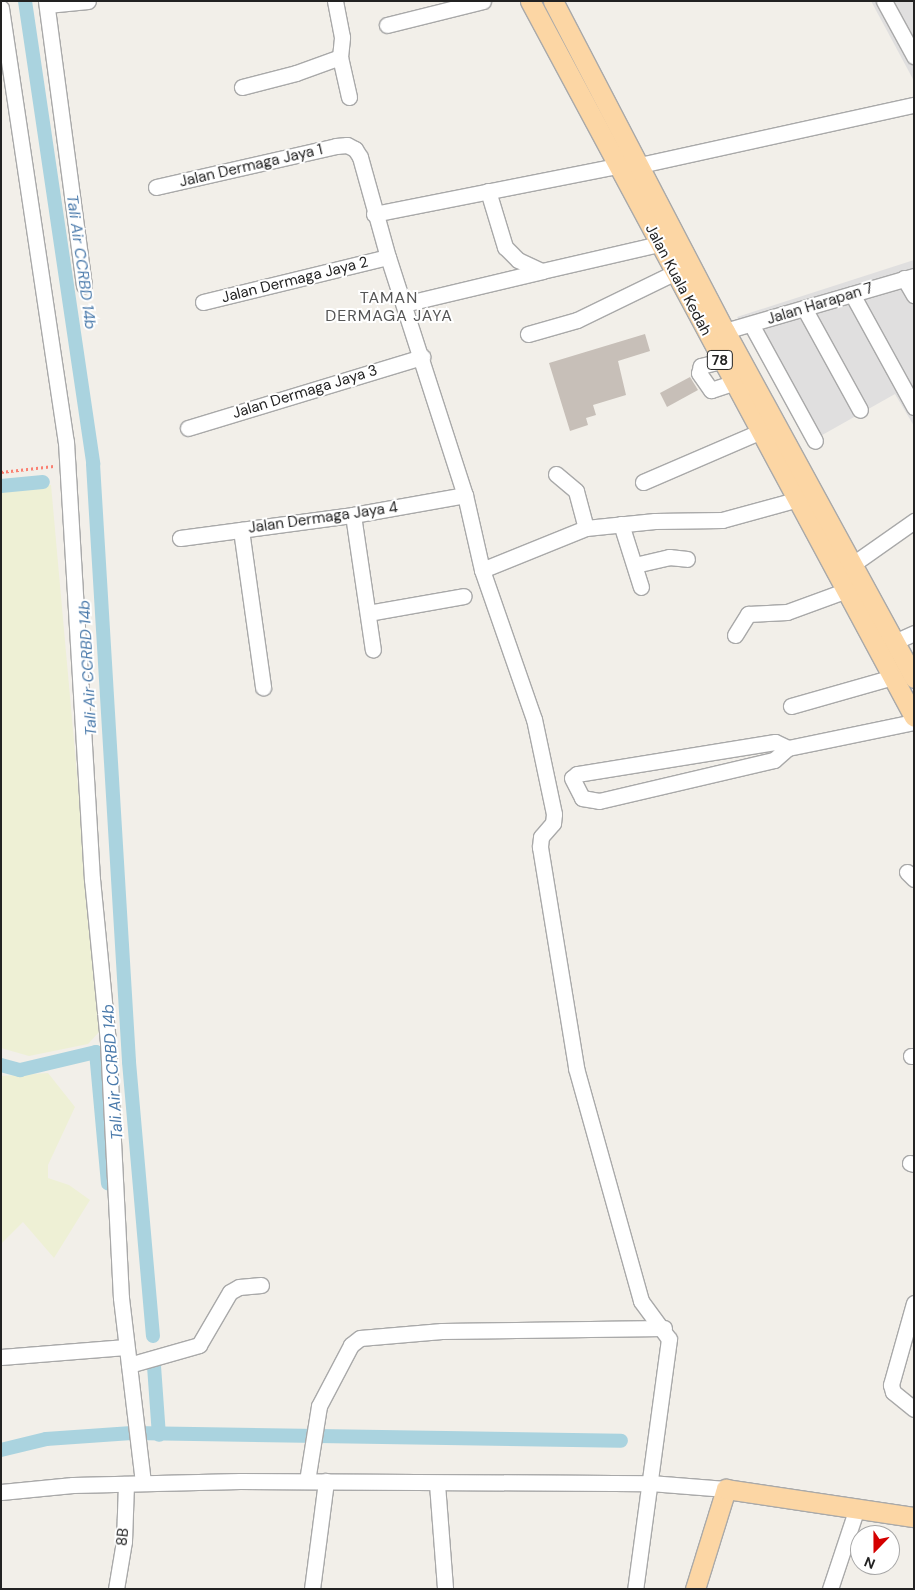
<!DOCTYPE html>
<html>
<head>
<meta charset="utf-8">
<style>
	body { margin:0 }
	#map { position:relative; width:915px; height:1590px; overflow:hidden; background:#f2efe9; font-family:"DM Sans",sans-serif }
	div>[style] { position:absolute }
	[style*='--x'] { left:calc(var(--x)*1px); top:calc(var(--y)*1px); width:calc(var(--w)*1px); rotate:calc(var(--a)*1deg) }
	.residential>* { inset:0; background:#e0dfdf }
	.farmland>* { inset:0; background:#eef0d5 }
	.canal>* { height:14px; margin:-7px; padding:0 7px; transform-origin:7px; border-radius:7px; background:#aad3df }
	.building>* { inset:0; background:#c7bfb8 }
	.path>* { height:2.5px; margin-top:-1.25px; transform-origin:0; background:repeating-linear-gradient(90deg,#fa8072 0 2.5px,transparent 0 5px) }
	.roads { filter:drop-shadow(1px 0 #a9a9a9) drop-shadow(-1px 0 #a9a9a9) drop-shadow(0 1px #a9a9a9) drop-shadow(0 -1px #a9a9a9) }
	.minor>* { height:15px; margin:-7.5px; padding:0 7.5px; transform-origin:7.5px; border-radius:7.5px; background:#fff }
	.major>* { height:19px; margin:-9.5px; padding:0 9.5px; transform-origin:9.5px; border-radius:9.5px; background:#fcd6a4 }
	span { translate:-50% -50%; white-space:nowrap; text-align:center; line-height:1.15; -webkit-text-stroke:4px #fff; paint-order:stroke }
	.shield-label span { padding:1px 4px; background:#fff; border:1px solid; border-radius:4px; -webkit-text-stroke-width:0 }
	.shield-label { font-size:14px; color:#222; font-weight:700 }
	.street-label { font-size:15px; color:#222 }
	.water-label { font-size:16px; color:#4a7aab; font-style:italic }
	.neighbourhood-label { font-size:16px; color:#555; letter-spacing:1px }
	.frame { position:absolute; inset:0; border:2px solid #222; pointer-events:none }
	.north { position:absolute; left:850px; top:1525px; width:50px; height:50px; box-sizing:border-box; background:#fff; border:1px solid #a7a7a7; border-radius:50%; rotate:202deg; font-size:14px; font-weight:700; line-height:20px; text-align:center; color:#222 }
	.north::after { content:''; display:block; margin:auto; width:18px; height:22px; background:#d40000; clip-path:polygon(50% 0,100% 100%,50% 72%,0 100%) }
</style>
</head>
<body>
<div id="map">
	<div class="residential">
		<div style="clip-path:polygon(871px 1px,914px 1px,914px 81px)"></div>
		<div style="clip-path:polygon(914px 260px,914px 426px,895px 394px,808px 443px,737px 317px)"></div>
	</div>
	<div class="farmland">
		<div style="clip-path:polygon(51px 485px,100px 1031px,88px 1044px,29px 1056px,1px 1048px,1px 492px)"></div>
		<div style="clip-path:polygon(48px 1073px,75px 1107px,48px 1165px,48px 1178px,69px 1185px,90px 1200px,54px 1258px,23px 1222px,1px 1244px,1px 1076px)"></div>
	</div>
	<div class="canal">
		<div style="--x:25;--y:1;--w:468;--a:81.6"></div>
		<div style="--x:93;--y:464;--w:599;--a:86.55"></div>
		<div style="--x:129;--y:1062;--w:275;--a:85"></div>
		<div style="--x:1;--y:486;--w:42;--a:-5.4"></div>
		<div style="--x:1;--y:1065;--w:20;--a:15"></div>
		<div style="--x:20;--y:1070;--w:78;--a:-13.3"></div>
		<div style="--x:96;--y:1052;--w:132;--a:84.8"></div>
		<div style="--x:154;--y:1366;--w:69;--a:85.9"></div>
		<div style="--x:1;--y:1450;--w:46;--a:-13.7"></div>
		<div style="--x:46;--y:1439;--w:86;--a:-4"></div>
		<div style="--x:132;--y:1433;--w:489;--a:0.9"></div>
	</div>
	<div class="building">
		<div style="clip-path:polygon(645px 334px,650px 351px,618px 361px,626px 395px,593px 405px,596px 415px,586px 418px,588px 425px,570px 431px,549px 363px)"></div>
		<div style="clip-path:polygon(690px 377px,698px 390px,667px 407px,660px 393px)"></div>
	</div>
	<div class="path">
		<div style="--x:1;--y:472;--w:53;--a:-6.5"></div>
	</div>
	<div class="roads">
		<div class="minor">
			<div style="--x:46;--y:1;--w:287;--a:82.4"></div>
			<div style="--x:884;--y:1;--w:63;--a:61.4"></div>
			<div style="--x:47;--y:5;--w:41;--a:-5.6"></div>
			<div style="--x:1;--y:8;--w:439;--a:81.5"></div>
			<div style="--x:66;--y:442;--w:438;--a:86.6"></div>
			<div style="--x:92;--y:879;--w:164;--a:84.4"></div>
			<div style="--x:108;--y:1042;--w:256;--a:87.1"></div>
			<div style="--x:121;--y:1298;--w:186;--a:83.2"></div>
			<div style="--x:387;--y:25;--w:99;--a:-14"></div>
			<div style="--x:340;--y:57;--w:41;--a:77.3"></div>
			<div style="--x:242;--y:87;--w:56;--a:-14.5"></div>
			<div style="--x:296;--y:73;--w:47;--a:-20"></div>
			<div style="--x:340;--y:57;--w:20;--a:-84"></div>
			<div style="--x:342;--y:37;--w:37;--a:-101"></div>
			<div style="--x:640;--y:165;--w:280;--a:-12.4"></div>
			<div style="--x:156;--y:187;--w:185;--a:-12.8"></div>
			<div style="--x:336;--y:146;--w:11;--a:-5"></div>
			<div style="--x:347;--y:145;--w:9;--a:27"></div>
			<div style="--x:355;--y:149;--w:9;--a:58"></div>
			<div style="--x:360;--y:157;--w:104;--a:74.4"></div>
			<div style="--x:388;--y:257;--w:250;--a:72.1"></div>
			<div style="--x:465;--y:495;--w:77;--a:77.2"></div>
			<div style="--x:482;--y:570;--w:158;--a:70.8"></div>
			<div style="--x:534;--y:719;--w:97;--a:78.1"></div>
			<div style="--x:554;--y:814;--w:9;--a:96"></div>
			<div style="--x:553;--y:823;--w:18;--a:131"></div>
			<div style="--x:541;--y:837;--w:10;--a:96"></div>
			<div style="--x:540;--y:847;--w:224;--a:80.7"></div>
			<div style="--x:576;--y:1068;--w:242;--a:74.4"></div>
			<div style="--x:641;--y:1301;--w:47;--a:53.6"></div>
			<div style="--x:669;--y:1339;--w:252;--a:97.7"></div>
			<div style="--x:488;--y:191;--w:59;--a:73.1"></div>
			<div style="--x:505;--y:247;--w:18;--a:45"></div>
			<div style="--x:518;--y:260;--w:26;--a:25"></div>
			<div style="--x:542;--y:271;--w:120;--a:-13"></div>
			<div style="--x:374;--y:214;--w:248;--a:-11.2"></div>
			<div style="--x:904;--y:278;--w:20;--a:60"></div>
			<div style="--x:852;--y:294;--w:129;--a:61.2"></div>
			<div style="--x:203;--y:302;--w:190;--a:-13.7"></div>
			<div style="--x:404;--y:304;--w:142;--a:-13.4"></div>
			<div style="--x:804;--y:308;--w:116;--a:61.2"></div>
			<div style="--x:751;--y:324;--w:133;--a:61.3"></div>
			<div style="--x:725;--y:331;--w:197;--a:-16.2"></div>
			<div style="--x:528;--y:334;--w:51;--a:-15.9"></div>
			<div style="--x:577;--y:320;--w:108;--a:-25.9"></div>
			<div style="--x:721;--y:361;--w:21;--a:166"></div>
			<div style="--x:701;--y:366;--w:7;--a:106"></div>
			<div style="--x:699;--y:373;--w:21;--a:55"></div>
			<div style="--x:711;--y:390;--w:23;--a:-18"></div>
			<div style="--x:188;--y:428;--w:245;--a:-16.9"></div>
			<div style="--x:556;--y:474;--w:26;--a:40"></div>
			<div style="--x:576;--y:491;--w:38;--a:75"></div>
			<div style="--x:643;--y:482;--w:126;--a:-23.3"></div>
			<div style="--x:353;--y:515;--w:136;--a:81.6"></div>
			<div style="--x:621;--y:524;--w:66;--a:72.4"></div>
			<div style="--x:241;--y:530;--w:159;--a:82"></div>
			<div style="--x:180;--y:538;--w:175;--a:-7.6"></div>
			<div style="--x:353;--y:515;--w:114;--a:-10.1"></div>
			<div style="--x:853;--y:564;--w:75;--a:-35.2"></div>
			<div style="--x:635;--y:565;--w:35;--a:-13"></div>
			<div style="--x:669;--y:557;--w:18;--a:6"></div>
			<div style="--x:482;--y:570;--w:112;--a:-22"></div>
			<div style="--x:586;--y:528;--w:69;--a:-5.8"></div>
			<div style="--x:655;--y:521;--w:67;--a:-0.9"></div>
			<div style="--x:722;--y:520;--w:80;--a:-15.3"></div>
			<div style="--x:368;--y:613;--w:97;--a:-10"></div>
			<div style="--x:735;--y:635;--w:25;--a:-58"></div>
			<div style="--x:748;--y:614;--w:39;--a:-3"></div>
			<div style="--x:787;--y:612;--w:64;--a:-20.1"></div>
			<div style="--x:894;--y:642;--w:22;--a:-24"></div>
			<div style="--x:791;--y:706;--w:106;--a:-15.9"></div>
			<div style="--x:788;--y:748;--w:14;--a:-155"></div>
			<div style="--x:775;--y:742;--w:201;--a:170.8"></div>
			<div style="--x:577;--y:774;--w:6;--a:141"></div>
			<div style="--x:572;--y:778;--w:22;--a:63"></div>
			<div style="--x:582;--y:798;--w:17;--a:10"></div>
			<div style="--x:599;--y:801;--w:180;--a:-13.2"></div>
			<div style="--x:774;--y:760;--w:18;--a:-41"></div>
			<div style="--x:788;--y:748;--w:129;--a:-11.7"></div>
			<div style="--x:907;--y:872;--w:10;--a:45"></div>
			<div style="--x:911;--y:1056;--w:3;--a:0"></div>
			<div style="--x:910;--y:1163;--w:4;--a:14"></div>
			<div style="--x:914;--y:1303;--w:85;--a:105.7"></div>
			<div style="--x:891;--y:1385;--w:7;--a:74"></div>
			<div style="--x:893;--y:1392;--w:27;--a:39"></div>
			<div style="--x:1;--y:1357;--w:125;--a:-4.6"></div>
			<div style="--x:129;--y:1365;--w:73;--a:-15.9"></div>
			<div style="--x:199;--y:1345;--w:61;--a:-59.7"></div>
			<div style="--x:230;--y:1292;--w:10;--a:-29"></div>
			<div style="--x:239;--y:1287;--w:22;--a:-5"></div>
			<div style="--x:307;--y:1481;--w:76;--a:-80.9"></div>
			<div style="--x:319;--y:1406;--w:69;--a:-62.3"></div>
			<div style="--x:351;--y:1345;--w:11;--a:-38"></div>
			<div style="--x:360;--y:1338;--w:82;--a:-4.9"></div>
			<div style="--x:442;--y:1331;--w:222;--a:-0.8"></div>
			<div style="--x:437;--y:1484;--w:105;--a:85.6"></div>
			<div style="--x:1;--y:1492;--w:72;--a:-5.6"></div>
			<div style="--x:73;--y:1485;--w:167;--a:-1.4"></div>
			<div style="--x:240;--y:1481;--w:410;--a:0.3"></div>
			<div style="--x:650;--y:1483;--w:76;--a:4.5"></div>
			<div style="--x:116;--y:1589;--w:49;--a:-80.5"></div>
			<div style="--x:124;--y:1541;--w:57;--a:-88"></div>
			<div style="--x:312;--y:1589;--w:109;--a:-82.6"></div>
			<div style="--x:830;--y:1589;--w:85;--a:-71.6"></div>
		</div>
		<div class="major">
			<div style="--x:530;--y:1;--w:812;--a:61.79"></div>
			<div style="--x:553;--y:1;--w:372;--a:62.5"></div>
			<div style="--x:725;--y:331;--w:395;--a:61.4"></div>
			<div style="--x:695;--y:1589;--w:105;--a:-72.8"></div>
			<div style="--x:726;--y:1489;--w:190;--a:8.5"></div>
		</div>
	</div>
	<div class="shield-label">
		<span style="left:720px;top:360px">78</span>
	</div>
	<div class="street-label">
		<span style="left:251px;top:166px;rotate:-13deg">Jalan Dermaga Jaya 1</span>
		<span style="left:295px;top:280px;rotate:-14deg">Jalan Dermaga Jaya 2</span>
		<span style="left:678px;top:280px;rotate:62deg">Jalan Kuala Kedah</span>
		<span style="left:820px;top:304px;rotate:-17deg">Jalan Harapan 7</span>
		<span style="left:305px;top:392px;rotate:-17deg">Jalan Dermaga Jaya 3</span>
		<span style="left:323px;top:518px;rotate:-8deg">Jalan Dermaga Jaya 4</span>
		<span style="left:123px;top:1537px;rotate:-84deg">8B</span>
	</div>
	<div class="water-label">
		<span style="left:81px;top:262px;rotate:82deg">Tali Air CCRBD 14b</span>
		<span style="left:88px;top:668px;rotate:-93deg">Tali Air CCRBD 14b</span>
		<span style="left:113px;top:1072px;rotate:-94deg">Tali Air CCRBD 14b</span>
	</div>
	<div class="neighbourhood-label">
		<span style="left:389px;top:307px">TAMAN<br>DERMAGA JAYA</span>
	</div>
	<div class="frame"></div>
	<div class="north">N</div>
</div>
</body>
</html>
